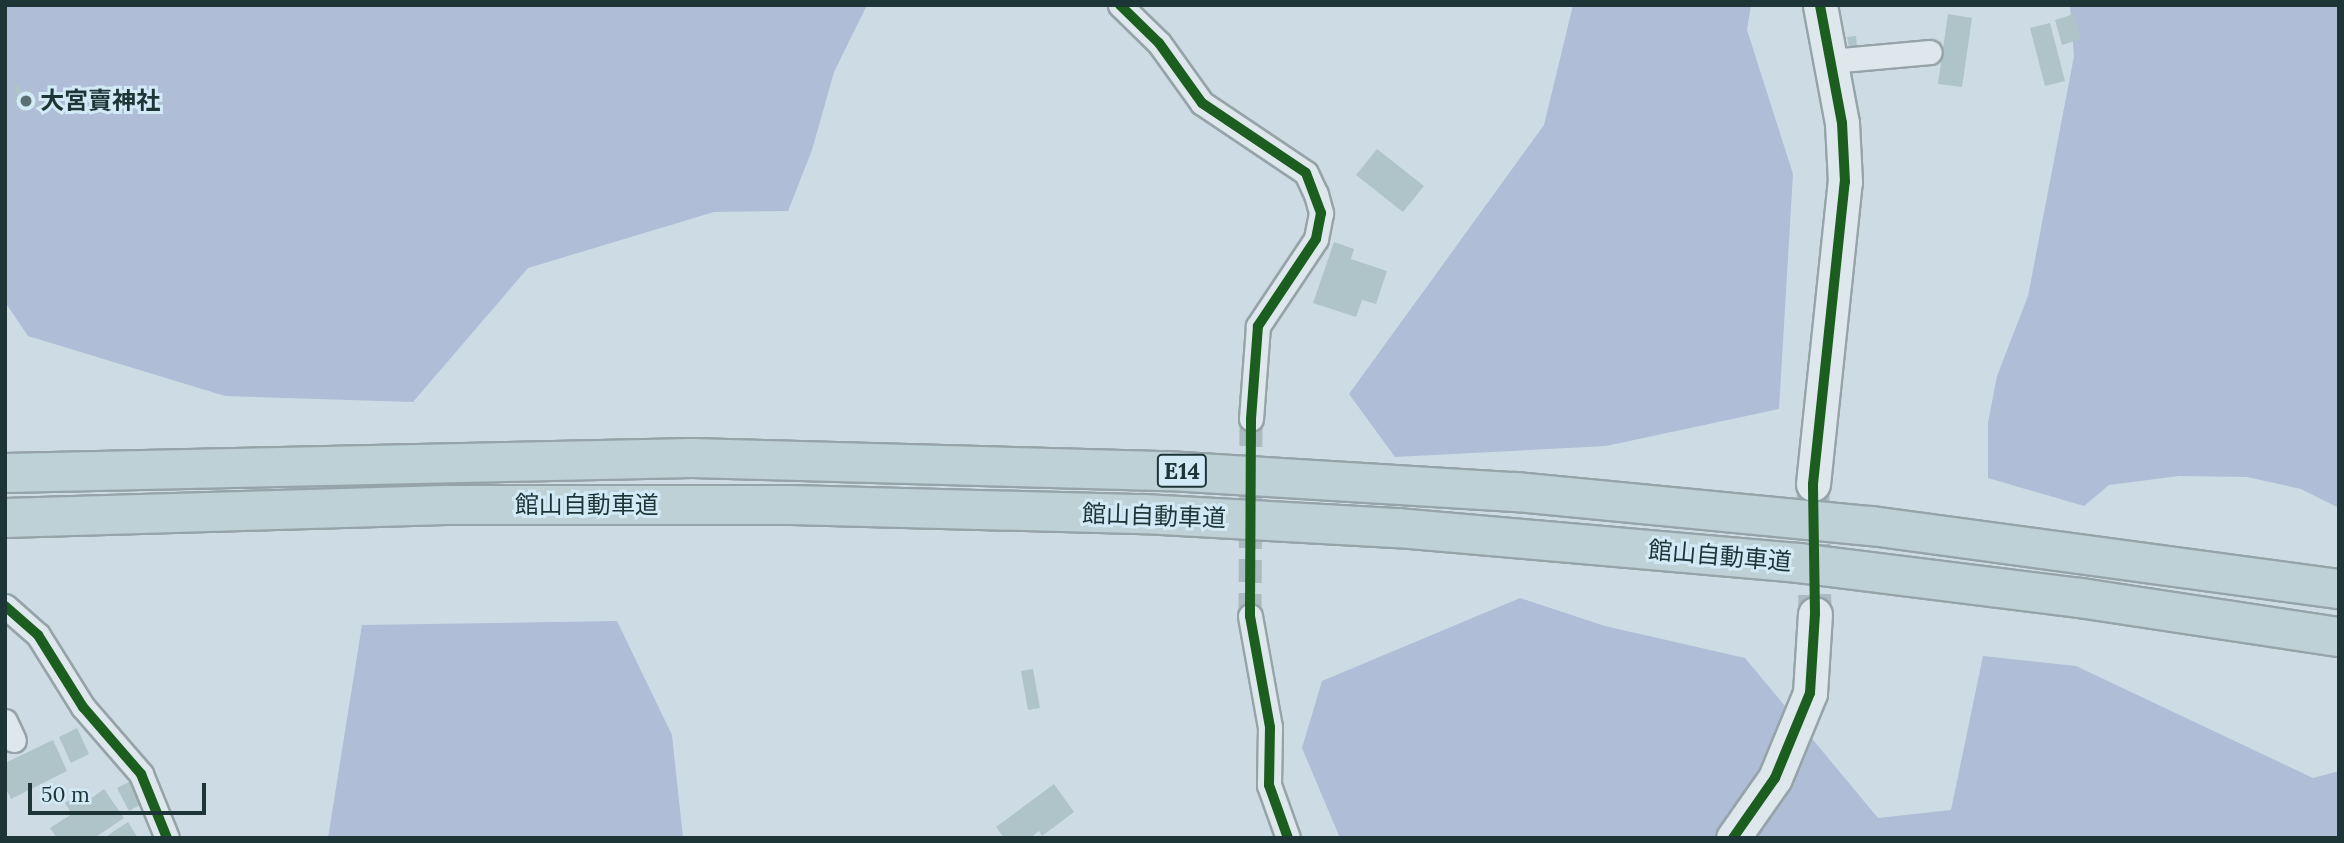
<!DOCTYPE html>
<html>
<head>
<meta charset="utf-8">
<style>
	body { margin:0 }
	#map { position:relative; width:2344px; height:843px; overflow:hidden; background:#cddce4; font-family:Lora,"Noto Sans JP",serif }
	div>[style] { position:absolute }
	[style*='--x'] { left:calc(var(--x)*1px); top:calc(var(--y)*1px); width:calc(var(--w)*1px); rotate:calc(var(--a)*1deg) }
	.green>* { inset:0; background:#afbdd7 }
	.building>* { inset:0; background:#aec4c8 }
	.street-tunnel>* { height:23px; margin-top:-11.5px; transform-origin:0; background:repeating-linear-gradient(90deg,#aabbc2 0 23px,transparent 0 34px) }
	.secondary-tunnel>* { height:33px; margin-top:-16.5px; transform-origin:0; background:repeating-linear-gradient(90deg,#aabbc2 0 33px,transparent 0 50px) }
	.roads { filter:drop-shadow(2px 0 #96a4a9) drop-shadow(-2px 0 #96a4a9) drop-shadow(0 2px #96a4a9) drop-shadow(0 -2px #96a4a9) }
	.street>* { height:23px; margin:-11.5px; padding:0 11.5px; transform-origin:11.5px; border-radius:11.5px; background:#dee8ec }
	.secondary>* { height:33px; margin:-16.5px; padding:0 16.5px; transform-origin:16.5px; border-radius:16.5px; background:#dee8ec }
	.highway>* { height:38px; margin:-19px; padding:0 19px; transform-origin:19px; border-radius:19px; background:#bed1d7 }
	.cycleway>* { height:10px; margin:-5px; padding:0 5px; transform-origin:5px; border-radius:5px; background:#1b5e20 }
	.dots>* { width:19px; height:19px; translate:-50% -50%; box-sizing:border-box; border:4px solid #d2eaf6; border-radius:50% }
	span { translate:-50% -50%; white-space:nowrap; text-align:center; line-height:1.15; -webkit-text-stroke:6px #d2eaf6; paint-order:stroke }
	.shield-label span { padding:2px 5px; background:#d2eaf6; border:2px solid; border-radius:5px; -webkit-text-stroke-width:0 }
	.shield-label { font-size:23px; color:#1e3538; font-weight:700 }
	.poi-label { font-size:24px; color:#1e3538; font-weight:700 }
	.left { translate:0 -50%; text-align:left }
	.street-label { font-size:24px; color:#1e3538 }
	.frame { position:absolute; inset:0; border:7px solid #1e3538; pointer-events:none }
	.scale { position:absolute; left:28px; top:783px; width:178px; height:32px; box-sizing:border-box; border:4px solid #1e3538; border-top:0; padding-left:9px; font-size:21px; line-height:24px; white-space:nowrap; color:#1e3538; -webkit-text-stroke:5px #d2eaf6; paint-order:stroke }
</style>
</head>
<body>
<div id="map">
	<div class="green">
		<div style="clip-path:polygon(5px 5px,867px 5px,834px 72px,812px 150px,788px 211px,714px 212px,528px 268px,413px 402px,225px 396px,28px 336px,5px 302px)"></div>
		<div style="clip-path:polygon(1573px 5px,1751px 5px,1747px 30px,1793px 174px,1779px 409px,1606px 446px,1395px 457px,1349px 394px,1544px 125px)"></div>
		<div style="clip-path:polygon(2070px 5px,2339px 5px,2339px 508px,2301px 489px,2247px 477px,2179px 476px,2109px 485px,2084px 506px,1988px 478px,1988px 423px,1997px 376px,2028px 296px,2074px 56px)"></div>
		<div style="clip-path:polygon(1520px 598px,1605px 626px,1745px 658px,1878px 818px,1951px 810px,1983px 656px,2076px 666px,2313px 778px,2339px 771px,2339px 838px,1340px 838px,1302px 748px,1322px 681px)"></div>
		<div style="clip-path:polygon(617px 621px,672px 735px,683px 838px,328px 838px,362px 625px)"></div>
	</div>
	<div class="building">
		<div style="clip-path:polygon(1948px 14px,1972px 18px,1962px 87px,1938px 84px)"></div>
		<div style="clip-path:polygon(2074px 14px,2081px 39px,2062px 45px,2055px 20px)"></div>
		<div style="clip-path:polygon(2050px 23px,2065px 81px,2045px 86px,2030px 28px)"></div>
		<div style="clip-path:polygon(1856px 36px,1857px 46px,1849px 47px,1847px 37px)"></div>
		<div style="clip-path:polygon(19px 84px,22px 93px,31px 89px,38px 105px,21px 113px,14px 97px,18px 95px,14px 87px)"></div>
		<div style="clip-path:polygon(1377px 149px,1424px 186px,1403px 212px,1356px 175px)"></div>
		<div style="clip-path:polygon(1334px 242px,1354px 249px,1351px 259px,1387px 271px,1376px 304px,1362px 300px,1356px 317px,1313px 303px)"></div>
		<div style="clip-path:polygon(1033px 669px,1040px 708px,1028px 710px,1021px 671px)"></div>
		<div style="clip-path:polygon(77px 728px,89px 754px,71px 763px,59px 737px)"></div>
		<div style="clip-path:polygon(53px 740px,67px 771px,11px 799px,5px 787px,5px 763px)"></div>
		<div style="clip-path:polygon(131px 781px,143px 803px,129px 811px,117px 788px)"></div>
		<div style="clip-path:polygon(1054px 784px,1074px 812px,1042px 836px,1039px 831px,1030px 838px,1004px 838px,996px 827px)"></div>
		<div style="clip-path:polygon(104px 789px,124px 818px,94px 838px,57px 838px,50px 828px,72px 814px,65px 803px,83px 791px,89px 800px)"></div>
		<div style="clip-path:polygon(128px 822px,138px 838px,104px 838px)"></div>
	</div>
	<div class="street-tunnel">
		<div style="--x:1250;--y:616;--w:197;--a:-89.7"></div>
	</div>
	<div class="secondary-tunnel">
		<div style="--x:1813;--y:494;--w:120;--a:89"></div>
	</div>
	<div class="roads">
		<div class="street">
			<div style="--x:1120;--y:5;--w:54;--a:44.3"></div>
			<div style="--x:1159;--y:43;--w:74;--a:54.4"></div>
			<div style="--x:1202;--y:103;--w:125;--a:33.9"></div>
			<div style="--x:1306;--y:173;--w:23;--a:65"></div>
			<div style="--x:1316;--y:194;--w:20;--a:75"></div>
			<div style="--x:1321;--y:213;--w:26;--a:101"></div>
			<div style="--x:1316;--y:239;--w:105;--a:123.7"></div>
			<div style="--x:1258;--y:326;--w:93;--a:94.3"></div>
			<div style="--x:1831;--y:61;--w:99;--a:-5.2"></div>
			<div style="--x:5;--y:606;--w:44;--a:41.3"></div>
			<div style="--x:38;--y:635;--w:85;--a:58"></div>
			<div style="--x:83;--y:707;--w:89;--a:49.1"></div>
			<div style="--x:141;--y:774;--w:69;--a:67.9"></div>
			<div style="--x:1250;--y:616;--w:113;--a:79.8"></div>
			<div style="--x:1270;--y:727;--w:58;--a:91"></div>
			<div style="--x:1269;--y:785;--w:56;--a:70.3"></div>
			<div style="--x:5;--y:721;--w:21;--a:65"></div>
		</div>
		<div class="secondary">
			<div style="--x:1813;--y:484;--w:304;--a:-84"></div>
			<div style="--x:1845;--y:182;--w:59;--a:-92.9"></div>
			<div style="--x:1842;--y:123;--w:120;--a:-100.6"></div>
			<div style="--x:1733;--y:838;--w:73;--a:-55"></div>
			<div style="--x:1775;--y:778;--w:92;--a:-67.6"></div>
			<div style="--x:1810;--y:693;--w:79;--a:-86.4"></div>
		</div>
		<div class="highway">
			<div style="--x:5;--y:473;--w:687;--a:-1.25"></div>
			<div style="--x:692;--y:458;--w:477;--a:1.6"></div>
			<div style="--x:1169;--y:471;--w:348;--a:3.5"></div>
			<div style="--x:1516;--y:492;--w:358;--a:5.5"></div>
			<div style="--x:1872;--y:526;--w:471;--a:7.7"></div>
			<div style="--x:5;--y:518;--w:441;--a:-1.7"></div>
			<div style="--x:446;--y:505;--w:345;--a:0"></div>
			<div style="--x:791;--y:505;--w:354;--a:1.5"></div>
			<div style="--x:1145;--y:514;--w:253;--a:3.2"></div>
			<div style="--x:1398;--y:528;--w:402;--a:5"></div>
			<div style="--x:1798;--y:563;--w:284;--a:7.1"></div>
			<div style="--x:2080;--y:598;--w:262;--a:8.6"></div>
		</div>
	</div>
	<div class="cycleway">
		<div style="--x:1120;--y:5;--w:54;--a:44.3"></div>
		<div style="--x:1159;--y:43;--w:74;--a:54.4"></div>
		<div style="--x:1202;--y:103;--w:125;--a:33.9"></div>
		<div style="--x:1306;--y:173;--w:43;--a:69.4"></div>
		<div style="--x:1321;--y:213;--w:26;--a:101"></div>
		<div style="--x:1316;--y:239;--w:105;--a:123.7"></div>
		<div style="--x:1258;--y:326;--w:93;--a:94.3"></div>
		<div style="--x:1251;--y:419;--w:197;--a:90.3"></div>
		<div style="--x:1250;--y:616;--w:113;--a:79.8"></div>
		<div style="--x:1270;--y:727;--w:58;--a:91"></div>
		<div style="--x:1269;--y:785;--w:56;--a:70.3"></div>
		<div style="--x:5;--y:606;--w:44;--a:41.3"></div>
		<div style="--x:38;--y:635;--w:85;--a:58"></div>
		<div style="--x:83;--y:707;--w:89;--a:49.1"></div>
		<div style="--x:141;--y:774;--w:69;--a:67.9"></div>
		<div style="--x:1733;--y:838;--w:73;--a:-55"></div>
		<div style="--x:1775;--y:778;--w:92;--a:-67.6"></div>
		<div style="--x:1810;--y:693;--w:79;--a:-86.4"></div>
		<div style="--x:1815;--y:614;--w:130;--a:-90.9"></div>
		<div style="--x:1813;--y:484;--w:304;--a:-84"></div>
		<div style="--x:1845;--y:182;--w:59;--a:-92.9"></div>
		<div style="--x:1842;--y:123;--w:120;--a:-100.6"></div>
	</div>
	<div class="dots">
		<div style="left:26px;top:101px;background:#5b6f74"></div>
	</div>
	<div class="shield-label">
		<span style="left:1182px;top:471px">E14</span>
	</div>
	<div class="poi-label">
		<span class="left" style="left:40px;top:101px">大宮賣神社</span>
	</div>
	<div class="street-label">
		<span style="left:587px;top:505px">館山自動車道</span>
		<span style="left:1154px;top:516px;rotate:2deg">館山自動車道</span>
		<span style="left:1720px;top:556px;rotate:5deg">館山自動車道</span>
	</div>
	<div class="frame"></div>
	<div class="scale">50 m</div>
</div>
</body>
</html>
